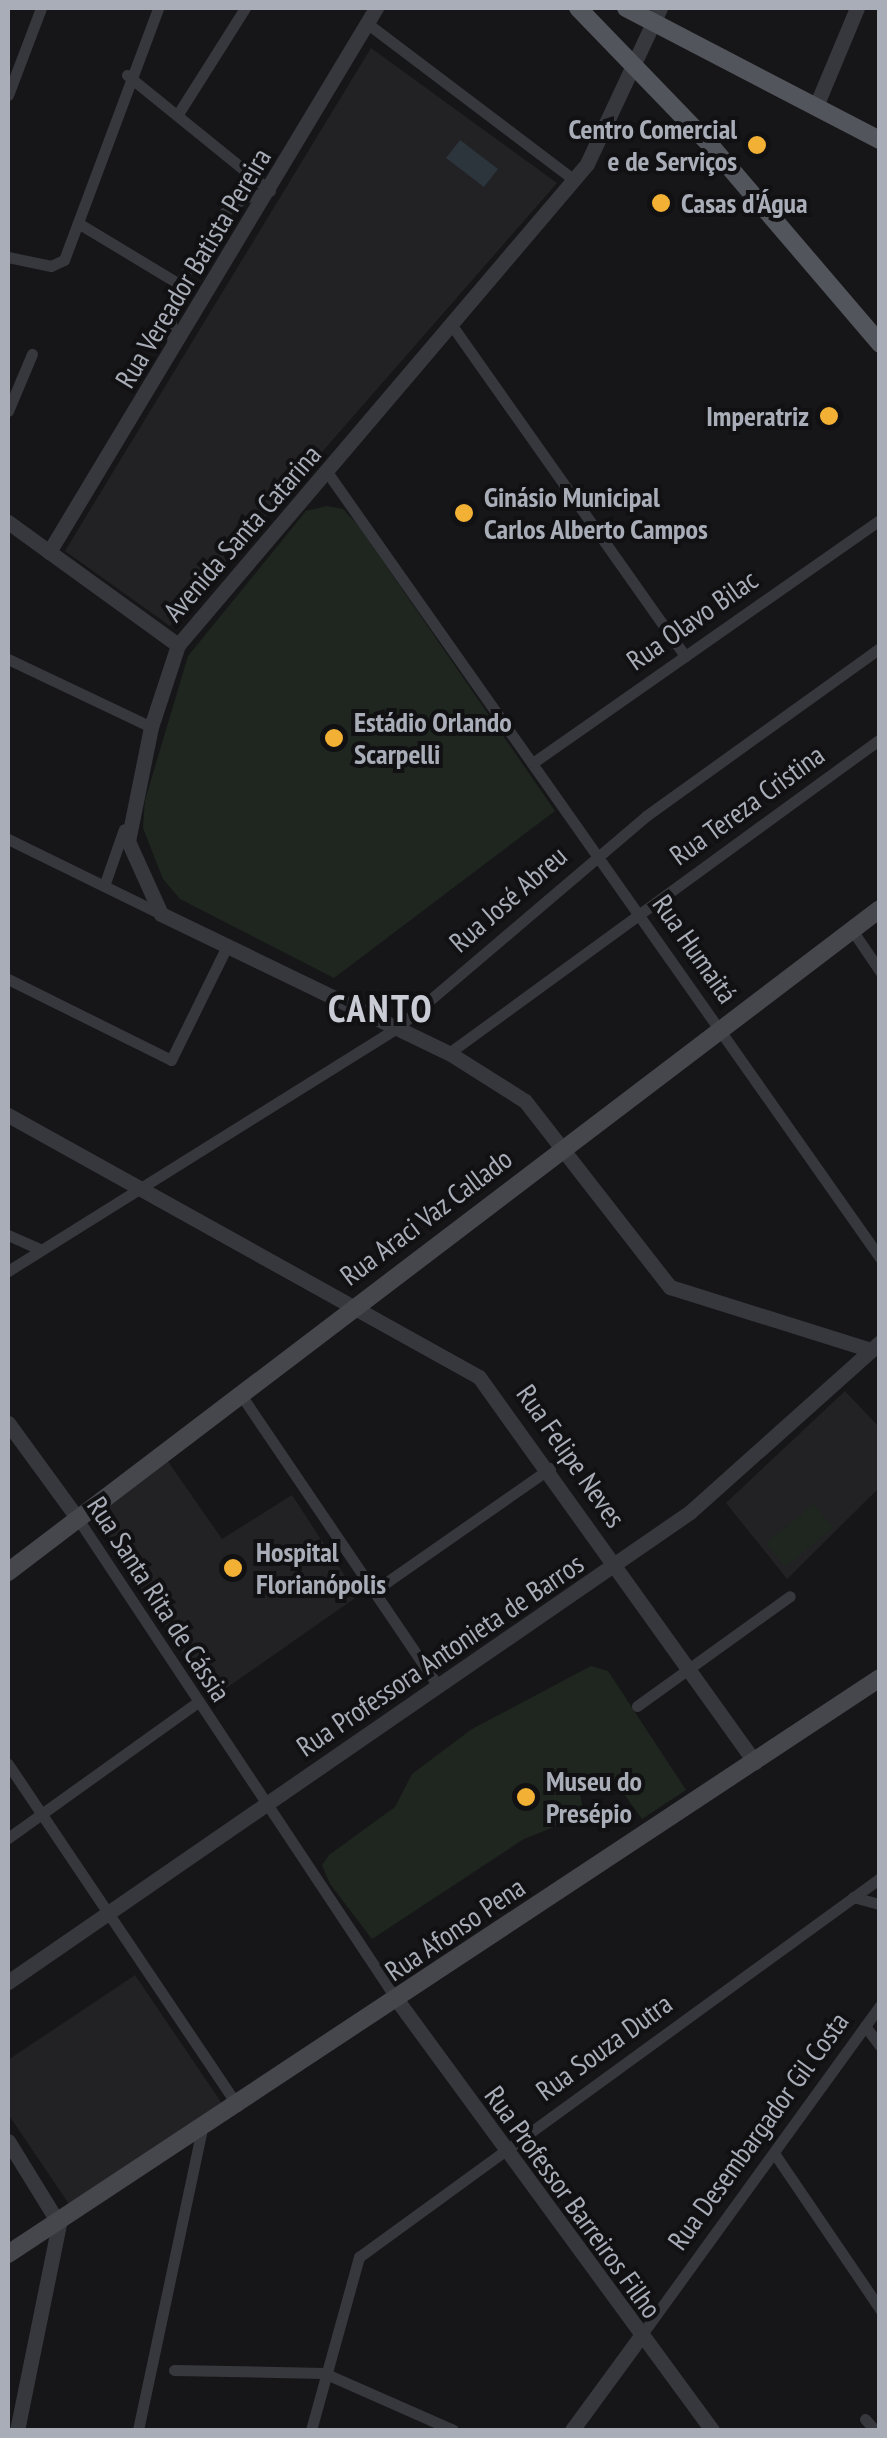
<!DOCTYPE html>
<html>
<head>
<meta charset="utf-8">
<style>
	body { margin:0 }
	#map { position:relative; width:887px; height:2438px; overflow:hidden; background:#161618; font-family:"PT Sans Narrow",sans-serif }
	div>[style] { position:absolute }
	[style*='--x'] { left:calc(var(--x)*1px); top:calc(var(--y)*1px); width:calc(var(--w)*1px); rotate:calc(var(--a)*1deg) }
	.built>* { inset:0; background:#222225 }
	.green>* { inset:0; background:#1e261f }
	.water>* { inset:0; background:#2c353c }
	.minor>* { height:11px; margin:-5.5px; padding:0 5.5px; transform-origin:5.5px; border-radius:5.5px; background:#37383d }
	.tertiary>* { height:15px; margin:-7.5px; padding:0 7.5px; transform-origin:7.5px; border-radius:7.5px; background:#37383d }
	.secondary>* { height:18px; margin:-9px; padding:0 9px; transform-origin:9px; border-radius:9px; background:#45474d }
	.primary>* { height:18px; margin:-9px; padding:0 9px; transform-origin:9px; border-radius:9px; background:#53555c }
	.dots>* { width:28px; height:28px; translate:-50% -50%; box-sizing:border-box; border:5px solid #111113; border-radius:50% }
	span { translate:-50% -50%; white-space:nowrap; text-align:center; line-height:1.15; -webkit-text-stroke:8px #111113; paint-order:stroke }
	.poi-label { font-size:28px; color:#a8adb8; font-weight:700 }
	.right { translate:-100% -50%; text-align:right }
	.left { translate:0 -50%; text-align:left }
	.street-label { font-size:28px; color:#a8adb8 }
	.district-label { font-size:38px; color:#c9ccd4; font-weight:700; letter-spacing:2.5px }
	.frame { position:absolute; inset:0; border:10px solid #a8adb8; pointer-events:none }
</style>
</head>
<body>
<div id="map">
	<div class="built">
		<div style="clip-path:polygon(371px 48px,557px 183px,170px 626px,65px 551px)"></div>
		<div style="clip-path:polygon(845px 1391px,879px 1427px,879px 1488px,787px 1579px,726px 1503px)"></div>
		<div style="clip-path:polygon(167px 1460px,222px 1539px,292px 1495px,358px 1596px,212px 1698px,93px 1516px)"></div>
		<div style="clip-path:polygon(135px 1975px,223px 2105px,71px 2207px,8px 2114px,8px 2060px)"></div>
	</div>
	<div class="green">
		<div style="clip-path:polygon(327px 506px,343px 509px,358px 525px,555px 811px,334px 978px,180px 899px,163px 879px,143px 828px,145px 800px,188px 656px,306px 511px)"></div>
		<div style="clip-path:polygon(814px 1504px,833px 1528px,785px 1567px,766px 1543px)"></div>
		<div style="clip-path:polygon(591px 1666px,608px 1671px,686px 1790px,642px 1819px,611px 1776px,580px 1794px,584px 1815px,524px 1839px,372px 1939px,330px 1884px,322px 1865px,329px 1855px,395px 1807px,412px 1774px,472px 1729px)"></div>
	</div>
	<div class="water">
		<div style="clip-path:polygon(460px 140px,498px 169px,484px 187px,446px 158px)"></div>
	</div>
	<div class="minor">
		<div style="--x:368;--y:24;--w:258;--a:37.1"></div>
		<div style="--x:127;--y:75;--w:184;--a:39"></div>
		<div style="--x:8;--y:95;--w:93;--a:-69.2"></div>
		<div style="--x:178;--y:114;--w:125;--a:-57.7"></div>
		<div style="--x:78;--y:223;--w:118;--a:31.1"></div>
		<div style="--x:8;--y:257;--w:44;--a:11.8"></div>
		<div style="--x:51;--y:266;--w:14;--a:-25"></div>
		<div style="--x:64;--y:260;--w:269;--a:-69.5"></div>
		<div style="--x:453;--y:327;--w:403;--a:54.8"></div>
		<div style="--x:173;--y:349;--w:41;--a:-94.2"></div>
		<div style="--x:170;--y:308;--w:26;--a:-69"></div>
		<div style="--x:179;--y:284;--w:84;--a:-57.6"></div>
		<div style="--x:224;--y:213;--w:24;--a:-38"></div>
		<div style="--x:243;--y:198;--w:25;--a:-14"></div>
		<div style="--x:8;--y:411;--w:62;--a:-67.2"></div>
		<div style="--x:327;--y:472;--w:961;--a:54.87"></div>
		<div style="--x:8;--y:659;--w:158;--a:25.4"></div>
		<div style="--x:534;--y:762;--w:422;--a:-35"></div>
		<div style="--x:8;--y:839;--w:170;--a:26.1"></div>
		<div style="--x:104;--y:886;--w:60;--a:-70.7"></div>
		<div style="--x:852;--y:930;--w:50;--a:55.7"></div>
		<div style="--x:8;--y:979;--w:182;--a:26.4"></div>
		<div style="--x:171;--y:1060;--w:127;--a:-63.8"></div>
		<div style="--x:449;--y:1053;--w:533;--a:-36.07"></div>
		<div style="--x:8;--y:1235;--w:36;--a:24"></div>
		<div style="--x:8;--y:1271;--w:459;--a:-32"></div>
		<div style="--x:397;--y:1028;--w:327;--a:-40.4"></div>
		<div style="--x:646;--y:816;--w:288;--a:-35.7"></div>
		<div style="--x:241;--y:1395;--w:351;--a:55.9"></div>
		<div style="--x:78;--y:1519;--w:577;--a:56.45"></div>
		<div style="--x:374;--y:1591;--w:215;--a:-34.9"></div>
		<div style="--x:637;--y:1706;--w:188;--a:-35.7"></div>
		<div style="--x:8;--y:1764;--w:412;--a:56.1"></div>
		<div style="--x:8;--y:1838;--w:234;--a:-35.6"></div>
		<div style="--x:853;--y:1897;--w:28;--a:15"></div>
		<div style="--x:865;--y:2026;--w:25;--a:53"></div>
		<div style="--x:774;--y:2153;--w:189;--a:55.8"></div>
		<div style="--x:640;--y:2337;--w:409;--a:-54.1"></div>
		<div style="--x:174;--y:2370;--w:150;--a:1.1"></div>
		<div style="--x:324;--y:2373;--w:141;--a:23.8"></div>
		<div style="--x:865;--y:2419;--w:15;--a:48"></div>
		<div style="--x:138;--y:2430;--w:308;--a:-78"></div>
		<div style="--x:311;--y:2430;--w:180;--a:-74.5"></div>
		<div style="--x:359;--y:2257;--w:644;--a:-36.03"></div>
	</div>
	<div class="tertiary">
		<div style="--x:660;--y:8;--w:172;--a:115.1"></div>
		<div style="--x:587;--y:164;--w:631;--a:130.37"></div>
		<div style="--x:178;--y:645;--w:86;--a:108.2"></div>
		<div style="--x:151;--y:727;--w:116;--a:101.4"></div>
		<div style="--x:128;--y:841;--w:80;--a:65.7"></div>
		<div style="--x:161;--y:914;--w:320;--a:25.8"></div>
		<div style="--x:449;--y:1053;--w:90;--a:32.3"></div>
		<div style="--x:525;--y:1101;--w:236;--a:52.1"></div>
		<div style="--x:670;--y:1287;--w:211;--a:17.4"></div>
		<div style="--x:816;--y:106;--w:106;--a:-67.3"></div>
		<div style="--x:8;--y:522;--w:210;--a:35.9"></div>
		<div style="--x:49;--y:552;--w:635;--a:-58.99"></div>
		<div style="--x:8;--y:1115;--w:539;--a:29.09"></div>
		<div style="--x:479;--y:1377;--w:474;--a:54.4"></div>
		<div style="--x:8;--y:1423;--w:119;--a:53.9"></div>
		<div style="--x:8;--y:1982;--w:828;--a:-34.57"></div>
		<div style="--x:690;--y:1512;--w:255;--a:-41.8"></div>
		<div style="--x:397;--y:2000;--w:533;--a:53.78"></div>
		<div style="--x:8;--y:2141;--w:97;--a:58.4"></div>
		<div style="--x:59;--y:2224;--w:210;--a:101.5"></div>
		<div style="--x:572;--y:2430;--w:115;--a:-53.8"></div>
	</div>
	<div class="secondary">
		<div style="--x:8;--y:1572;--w:1095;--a:-37.25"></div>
		<div style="--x:8;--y:2254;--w:1045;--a:-33.45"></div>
	</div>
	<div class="primary">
		<div style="--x:578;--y:8;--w:193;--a:46"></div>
		<div style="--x:712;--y:147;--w:259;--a:49.5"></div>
		<div style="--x:626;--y:8;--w:286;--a:27.5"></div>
	</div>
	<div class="dots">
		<div style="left:757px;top:145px;background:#f2b134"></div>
		<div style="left:661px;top:203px;background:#f2b134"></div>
		<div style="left:829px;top:416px;background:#f2b134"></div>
		<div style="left:464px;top:513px;background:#f2b134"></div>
		<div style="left:334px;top:738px;background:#f2b134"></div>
		<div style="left:233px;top:1568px;background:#f2b134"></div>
		<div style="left:526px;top:1797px;background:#f2b134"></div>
	</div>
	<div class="poi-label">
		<span class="right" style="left:737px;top:145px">Centro Comercial<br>e de Serviços</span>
		<span class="left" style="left:681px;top:203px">Casas d'Água</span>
		<span class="right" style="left:809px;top:416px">Imperatriz</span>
		<span class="left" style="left:484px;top:513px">Ginásio Municipal<br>Carlos Alberto Campos</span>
		<span class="left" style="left:354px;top:738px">Estádio Orlando<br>Scarpelli</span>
		<span class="left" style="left:256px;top:1568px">Hospital<br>Florianópolis</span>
		<span class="left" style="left:546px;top:1797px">Museu do<br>Presépio</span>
	</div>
	<div class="street-label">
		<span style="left:193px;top:268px;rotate:-59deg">Rua Vereador Batista Pereira</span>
		<span style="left:242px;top:533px;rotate:-49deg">Avenida Santa Catarina</span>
		<span style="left:692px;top:620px;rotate:-35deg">Rua Olavo Bilac</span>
		<span style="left:747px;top:805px;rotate:-36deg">Rua Tereza Cristina</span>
		<span style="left:508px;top:899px;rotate:-41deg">Rua José Abreu</span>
		<span style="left:695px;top:949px;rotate:55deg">Rua Humaitá</span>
		<span style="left:426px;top:1217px;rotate:-37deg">Rua Araci Vaz Callado</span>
		<span style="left:571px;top:1456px;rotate:55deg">Rua Felipe Neves</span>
		<span style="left:159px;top:1599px;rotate:57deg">Rua Santa Rita de Cássia</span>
		<span style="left:440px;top:1655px;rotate:-34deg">Rua Professora Antonieta de Barros</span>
		<span style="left:455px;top:1929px;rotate:-34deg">Rua Afonso Pena</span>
		<span style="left:604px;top:2047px;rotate:-36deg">Rua Souza Dutra</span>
		<span style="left:758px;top:2131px;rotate:-54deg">Rua Desembargador Gil Costa</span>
		<span style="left:573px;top:2202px;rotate:54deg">Rua Professor Barreiros Filho</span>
	</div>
	<div class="district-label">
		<span style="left:381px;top:1008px">CANTO</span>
	</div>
	<div class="frame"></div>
</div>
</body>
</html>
